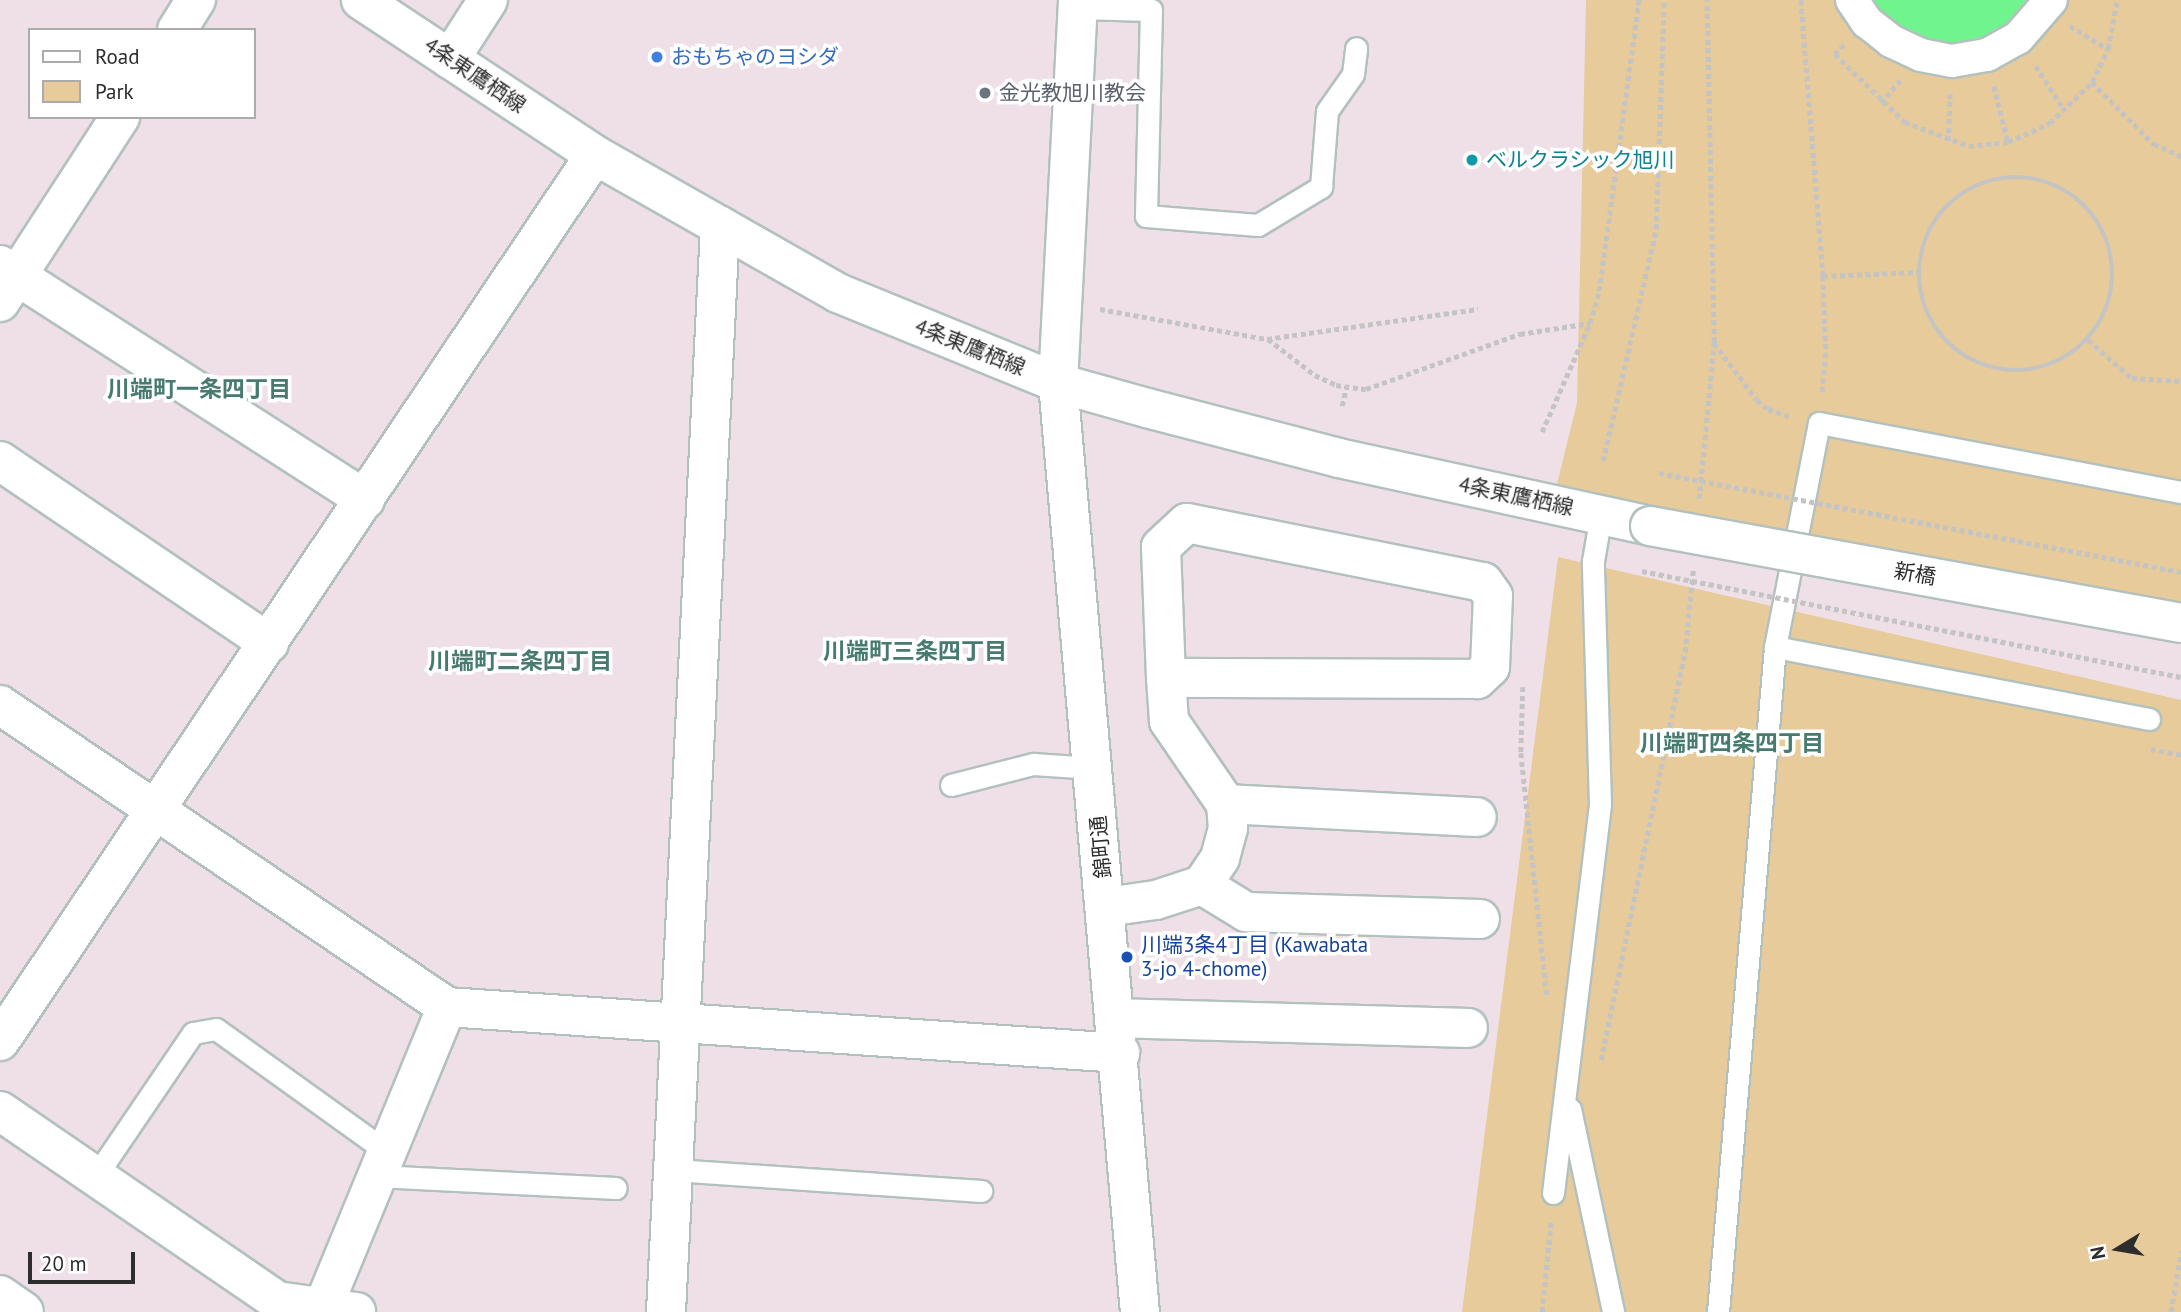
<!DOCTYPE html>
<html>
<head>
<meta charset="utf-8">
<style>
	body { margin:0 }
	#map { position:relative; width:2181px; height:1312px; overflow:hidden; background:#efe0e7; font-family:"PT Sans","Noto Sans JP",sans-serif }
	div>[style] { position:absolute }
	[style*='--x'] { left:calc(var(--x)*1px); top:calc(var(--y)*1px); width:calc(var(--w)*1px); rotate:calc(var(--a)*1deg) }
	.green>* { inset:0; background:#e7cb9a }
	.water>* { inset:0; background:#6ff48e }
	.path>* { height:4.5px; margin-top:-2.25px; transform-origin:0; background:repeating-linear-gradient(90deg,#c4c4c4 0 5px,transparent 0 8.5px) }
	.path>.ring { margin:-2.25px; padding:0; box-sizing:content-box; background:none; border:4.5px solid #c4c4c4; border-radius:50% }
	.roads { filter:drop-shadow(2px 0 #b3c1be) drop-shadow(-2px 0 #b3c1be) drop-shadow(0 2px #b3c1be) drop-shadow(0 -2px #b3c1be) }
	.service>* { height:21px; margin:-10.5px; padding:0 10.5px; transform-origin:10.5px; border-radius:10.5px; background:#fff }
	.pedestrian>* { height:32px; margin:-16px; padding:0 16px; transform-origin:16px; border-radius:16px; background:#fff }
	.minor>* { height:38px; margin:-19px; padding:0 19px; transform-origin:19px; border-radius:19px; background:#fff }
	.tertiary>* { height:38px; margin:-19px; padding:0 19px; transform-origin:19px; border-radius:19px; background:#fff }
	.path-bridge>* { height:4.5px; margin-top:-2.25px; transform-origin:0; background:repeating-linear-gradient(90deg,#c4c4c4 0 5px,transparent 0 8.5px) }
	.bridges { filter:drop-shadow(2px 0 #b3c1be) drop-shadow(-2px 0 #b3c1be) drop-shadow(0 2px #b3c1be) drop-shadow(0 -2px #b3c1be) }
	.tertiary-bridge>* { height:38px; margin:-19px; padding:0 19px; transform-origin:19px; border-radius:19px; background:#fff }
	.dots>* { width:19px; height:19px; translate:-50% -50%; box-sizing:border-box; border:4px solid #fff; border-radius:50% }
	span { translate:-50% -50%; white-space:nowrap; text-align:center; line-height:1.15; -webkit-text-stroke:7px #fff; paint-order:stroke }
	.shop-label { font-size:21px; color:#366cbe }
	.left { translate:0 -50%; text-align:left }
	.street-label { font-size:21px; color:#2d2d2d }
	.worship-label { font-size:21px; color:#5b616d }
	.culture-label { font-size:21px; color:#0d838f }
	.transit-label { font-size:21px; color:#164399 }
	.neighbourhood-label { font-size:23px; color:#487b70; font-weight:700 }
	.legend { position:absolute; left:28px; top:28px; width:228px; height:91px; box-sizing:border-box; background:#fff; border:2px solid #ababab; margin:0; padding:9px 12px; list-style:none; font-size:21px; color:#2d2d2d }
	.legend li { display:flex; align-items:center; gap:14px; height:35px }
	.legend b { width:35px; border:2px solid #ababab }
	.north { position:absolute; left:2083px; top:1214px; width:70px; height:70px; -webkit-text-stroke:5px #fff; paint-order:stroke; rotate:259deg; font-size:19px; font-weight:700; line-height:28px; text-align:center; color:#2d2d2d }
	.north::after { content:''; display:block; margin:auto; width:24px; height:32px; background:#2d2d2d; clip-path:polygon(50% 0,100% 100%,50% 72%,0 100%) }
	.scale { position:absolute; left:28px; top:1252px; width:107px; height:32px; box-sizing:border-box; border:4px solid #2d2d2d; border-top:0; padding-left:9px; font-size:21px; line-height:24px; white-space:nowrap; color:#2d2d2d; -webkit-text-stroke:5px #fff; paint-order:stroke }
</style>
</head>
<body>
<div id="map">
	<div class="green">
		<div style="clip-path:polygon(1586px 0,2181px 0,2181px 622px,1552px 504px,1577px 403px)"></div>
		<div style="clip-path:polygon(1558px 557px,2181px 700px,2181px 1312px,1462px 1312px)"></div>
	</div>
	<div class="water">
		<div style="clip-path:polygon(1866px 0,2037px 0,2011px 29px,1979px 44px,1944px 47px,1909px 39px)"></div>
	</div>
	<div class="path">
		<div style="--x:1801;--y:0;--w:277;--a:85.4"></div>
		<div style="--x:1823;--y:276;--w:77;--a:87.8"></div>
		<div style="--x:1826;--y:353;--w:42;--a:95.4"></div>
		<div style="--x:2070;--y:26;--w:44;--a:31.2"></div>
		<div style="--x:1844;--y:45;--w:13;--a:135"></div>
		<div style="--x:1835;--y:54;--w:98;--a:44.2"></div>
		<div style="--x:1905;--y:122;--w:68;--a:20.6"></div>
		<div style="--x:1969;--y:146;--w:39;--a:-6"></div>
		<div style="--x:2008;--y:142;--w:46;--a:-24.3"></div>
		<div style="--x:2050;--y:123;--w:59;--a:-44.3"></div>
		<div style="--x:2092;--y:82;--w:37;--a:-64"></div>
		<div style="--x:2108;--y:49;--w:50;--a:-79.6"></div>
		<div style="--x:2036;--y:66;--w:54;--a:57.2"></div>
		<div style="--x:2092;--y:82;--w:88;--a:45"></div>
		<div style="--x:2154;--y:144;--w:30;--a:24"></div>
		<div style="--x:1994;--y:86;--w:58;--a:76"></div>
		<div style="--x:1881;--y:103;--w:30;--a:-50"></div>
		<div style="--x:1948;--y:141;--w:48;--a:-87.6"></div>
		<div class="ring" style="left:1919px;top:177px;width:189.5px;height:189.5px"></div>
		<div style="--x:1823;--y:276;--w:95;--a:-2.4"></div>
		<div style="--x:1100;--y:309;--w:170;--a:10.2"></div>
		<div style="--x:1267;--y:339;--w:213;--a:-8.1"></div>
		<div style="--x:1268;--y:339;--w:59;--a:37.5"></div>
		<div style="--x:1315;--y:375;--w:23;--a:25"></div>
		<div style="--x:1336;--y:385;--w:30;--a:8"></div>
		<div style="--x:1366;--y:389;--w:164;--a:-19.7"></div>
		<div style="--x:1520;--y:334;--w:71;--a:-8.9"></div>
		<div style="--x:2088;--y:340;--w:58;--a:40.8"></div>
		<div style="--x:2132;--y:378;--w:49;--a:3.5"></div>
		<div style="--x:1714;--y:343;--w:71;--a:53"></div>
		<div style="--x:1757;--y:400;--w:14;--a:39"></div>
		<div style="--x:1768;--y:409;--w:24;--a:19"></div>
		<div style="--x:1342;--y:406;--w:18;--a:-77"></div>
		<div style="--x:1542;--y:432;--w:119;--a:-66.2"></div>
		<div style="--x:1590;--y:323;--w:33;--a:-74"></div>
		<div style="--x:1599;--y:291;--w:294;--a:-82.2"></div>
		<div style="--x:1603;--y:461;--w:238;--a:-77.1"></div>
		<div style="--x:1656;--y:229;--w:229;--a:-88"></div>
		<div style="--x:1699;--y:499;--w:158;--a:-84.5"></div>
		<div style="--x:1714;--y:342;--w:342;--a:-91.2"></div>
		<div style="--x:1523;--y:687;--w:66;--a:91.7"></div>
		<div style="--x:1521;--y:753;--w:243;--a:83.9"></div>
		<div style="--x:2151;--y:749;--w:31;--a:11"></div>
		<div style="--x:1601;--y:1060;--w:417;--a:-78.4"></div>
		<div style="--x:1685;--y:652;--w:82;--a:-84.4"></div>
		<div style="--x:1542;--y:1312;--w:91;--a:-84.4"></div>
		<div style="--x:2171;--y:1312;--w:62;--a:-80.7"></div>
	</div>
	<div class="roads">
		<div class="service">
			<div style="--x:1077;--y:8;--w:74;--a:1.5"></div>
			<div style="--x:1151;--y:10;--w:206;--a:91.4"></div>
			<div style="--x:1146;--y:216;--w:112;--a:4.6"></div>
			<div style="--x:1258;--y:225;--w:74;--a:-31.1"></div>
			<div style="--x:1321;--y:187;--w:76;--a:-85.5"></div>
			<div style="--x:1327;--y:111;--w:45;--a:-54.9"></div>
			<div style="--x:1353;--y:74;--w:26;--a:-83"></div>
			<div style="--x:1775;--y:647;--w:381;--a:10.9"></div>
			<div style="--x:951;--y:785;--w:85;--a:-14.4"></div>
			<div style="--x:1033;--y:764;--w:60;--a:3.8"></div>
			<div style="--x:1570;--y:1109;--w:208;--a:78"></div>
			<div style="--x:674;--y:1170;--w:308;--a:3.9"></div>
			<div style="--x:377;--y:1176;--w:239;--a:2.9"></div>
			<div style="--x:95;--y:1177;--w:174;--a:-55.8"></div>
			<div style="--x:193;--y:1033;--w:23;--a:-10"></div>
			<div style="--x:216;--y:1029;--w:211;--a:35.7"></div>
			<div style="--x:1553;--y:1193;--w:392;--a:-83.1"></div>
			<div style="--x:1600;--y:804;--w:243;--a:-91.7"></div>
			<div style="--x:1593;--y:561;--w:48;--a:-80.3"></div>
			<div style="--x:1718;--y:1312;--w:667;--a:-85.1"></div>
			<div style="--x:1775;--y:647;--w:228;--a:-78.9"></div>
			<div style="--x:1819;--y:423;--w:369;--a:10.8"></div>
		</div>
		<div class="pedestrian">
			<div style="--x:1852;--y:0;--w:27;--a:56"></div>
			<div style="--x:1867;--y:22;--w:31;--a:38"></div>
			<div style="--x:1891;--y:41;--w:33;--a:25"></div>
			<div style="--x:1921;--y:55;--w:32;--a:11"></div>
			<div style="--x:1952;--y:61;--w:36;--a:-10"></div>
			<div style="--x:1987;--y:55;--w:35;--a:-29"></div>
			<div style="--x:2018;--y:38;--w:50;--a:-49"></div>
		</div>
		<div class="minor">
			<div style="--x:177;--y:30;--w:36;--a:-58"></div>
			<div style="--x:450;--y:59;--w:70;--a:-57.2"></div>
			<div style="--x:0;--y:265;--w:434;--a:32.7"></div>
			<div style="--x:0;--y:302;--w:221;--a:-57"></div>
			<div style="--x:1058;--y:383;--w:384;--a:-87"></div>
			<div style="--x:0;--y:461;--w:325;--a:34.1"></div>
			<div style="--x:0;--y:705;--w:539;--a:34.04"></div>
			<div style="--x:447;--y:1007;--w:675;--a:3.91"></div>
			<div style="--x:1226;--y:804;--w:251;--a:3"></div>
			<div style="--x:1202;--y:885;--w:52;--a:31.5"></div>
			<div style="--x:1246;--y:912;--w:234;--a:1.7"></div>
			<div style="--x:1106;--y:907;--w:50;--a:-8"></div>
			<div style="--x:1156;--y:900;--w:48;--a:-18.1"></div>
			<div style="--x:1202;--y:885;--w:32;--a:-56"></div>
			<div style="--x:1220;--y:858;--w:31;--a:-75"></div>
			<div style="--x:1228;--y:828;--w:24;--a:-95"></div>
			<div style="--x:1226;--y:804;--w:101;--a:-124.5"></div>
			<div style="--x:1169;--y:721;--w:43;--a:-94"></div>
			<div style="--x:1166;--y:678;--w:131;--a:-92.2"></div>
			<div style="--x:1161;--y:547;--w:35;--a:-43"></div>
			<div style="--x:1187;--y:523;--w:302;--a:11.3"></div>
			<div style="--x:1483;--y:582;--w:17;--a:54"></div>
			<div style="--x:1493;--y:596;--w:71;--a:92.4"></div>
			<div style="--x:1490;--y:667;--w:18;--a:137"></div>
			<div style="--x:1477;--y:679;--w:311;--a:-179.8"></div>
			<div style="--x:1114;--y:1018;--w:354;--a:1.6"></div>
			<div style="--x:0;--y:1041;--w:1067;--a:-56.12"></div>
			<div style="--x:0;--y:1111;--w:336;--a:34.4"></div>
			<div style="--x:277;--y:1301;--w:80;--a:7.9"></div>
			<div style="--x:0;--y:1295;--w:29;--a:35"></div>
			<div style="--x:321;--y:1312;--w:330;--a:-67.6"></div>
			<div style="--x:666;--y:1312;--w:1087;--a:-87.15"></div>
		</div>
		<div class="tertiary">
			<div style="--x:361;--y:0;--w:281;--a:33.5"></div>
			<div style="--x:595;--y:155;--w:144;--a:29.6"></div>
			<div style="--x:720;--y:226;--w:136;--a:29.6"></div>
			<div style="--x:838;--y:293;--w:238;--a:22.2"></div>
			<div style="--x:1058;--y:383;--w:92;--a:15.7"></div>
			<div style="--x:1147;--y:408;--w:198;--a:14.6"></div>
			<div style="--x:1339;--y:458;--w:318;--a:12.3"></div>
			<div style="--x:1058;--y:383;--w:933;--a:84.96"></div>
		</div>
	</div>
	<div class="path-bridge">
		<div style="--x:1659;--y:473;--w:531;--a:10.74"></div>
		<div style="--x:1642;--y:571;--w:549;--a:11.13"></div>
	</div>
	<div class="bridges">
		<div class="tertiary-bridge">
			<div style="--x:1650;--y:526;--w:540;--a:10.35"></div>
		</div>
	</div>
	<div class="dots">
		<div style="left:657px;top:57px;background:#3f7fe0"></div>
		<div style="left:985px;top:93px;background:#6b7280"></div>
		<div style="left:1472px;top:160px;background:#0f9aa8"></div>
		<div style="left:1127px;top:957px;background:#1a4fb4"></div>
	</div>
	<div class="shop-label">
		<span class="left" style="left:671px;top:57px">おもちゃのヨシダ</span>
	</div>
	<div class="street-label">
		<span style="left:475px;top:75px;rotate:34deg">4条東鷹栖線</span>
		<span style="left:970px;top:347px;rotate:22deg">4条東鷹栖線</span>
		<span style="left:1516px;top:496px;rotate:12deg">4条東鷹栖線</span>
		<span style="left:1915px;top:574px;rotate:10deg">新橋</span>
		<span style="left:1101px;top:847px;rotate:-95deg">錦町通</span>
	</div>
	<div class="worship-label">
		<span class="left" style="left:999px;top:93px">金光教旭川教会</span>
	</div>
	<div class="culture-label">
		<span class="left" style="left:1486px;top:160px">ベルクラシック旭川</span>
	</div>
	<div class="transit-label">
		<span class="left" style="left:1141px;top:957px">川端3条4丁目 (Kawabata<br>3-jo 4-chome)</span>
	</div>
	<div class="neighbourhood-label">
		<span style="left:199px;top:389px">川端町一条四丁目</span>
		<span style="left:915px;top:651px">川端町三条四丁目</span>
		<span style="left:520px;top:661px">川端町二条四丁目</span>
		<span style="left:1732px;top:743px">川端町四条四丁目</span>
	</div>
	<ul class="legend">
	<li><b style="height:9px;background:#fff"></b>Road</li>
	<li><b style="height:19px;background:#e7cb9a"></b>Park</li>
	</ul>
	<div class="north">N</div>
	<div class="scale">20 m</div>
</div>
</body>
</html>
